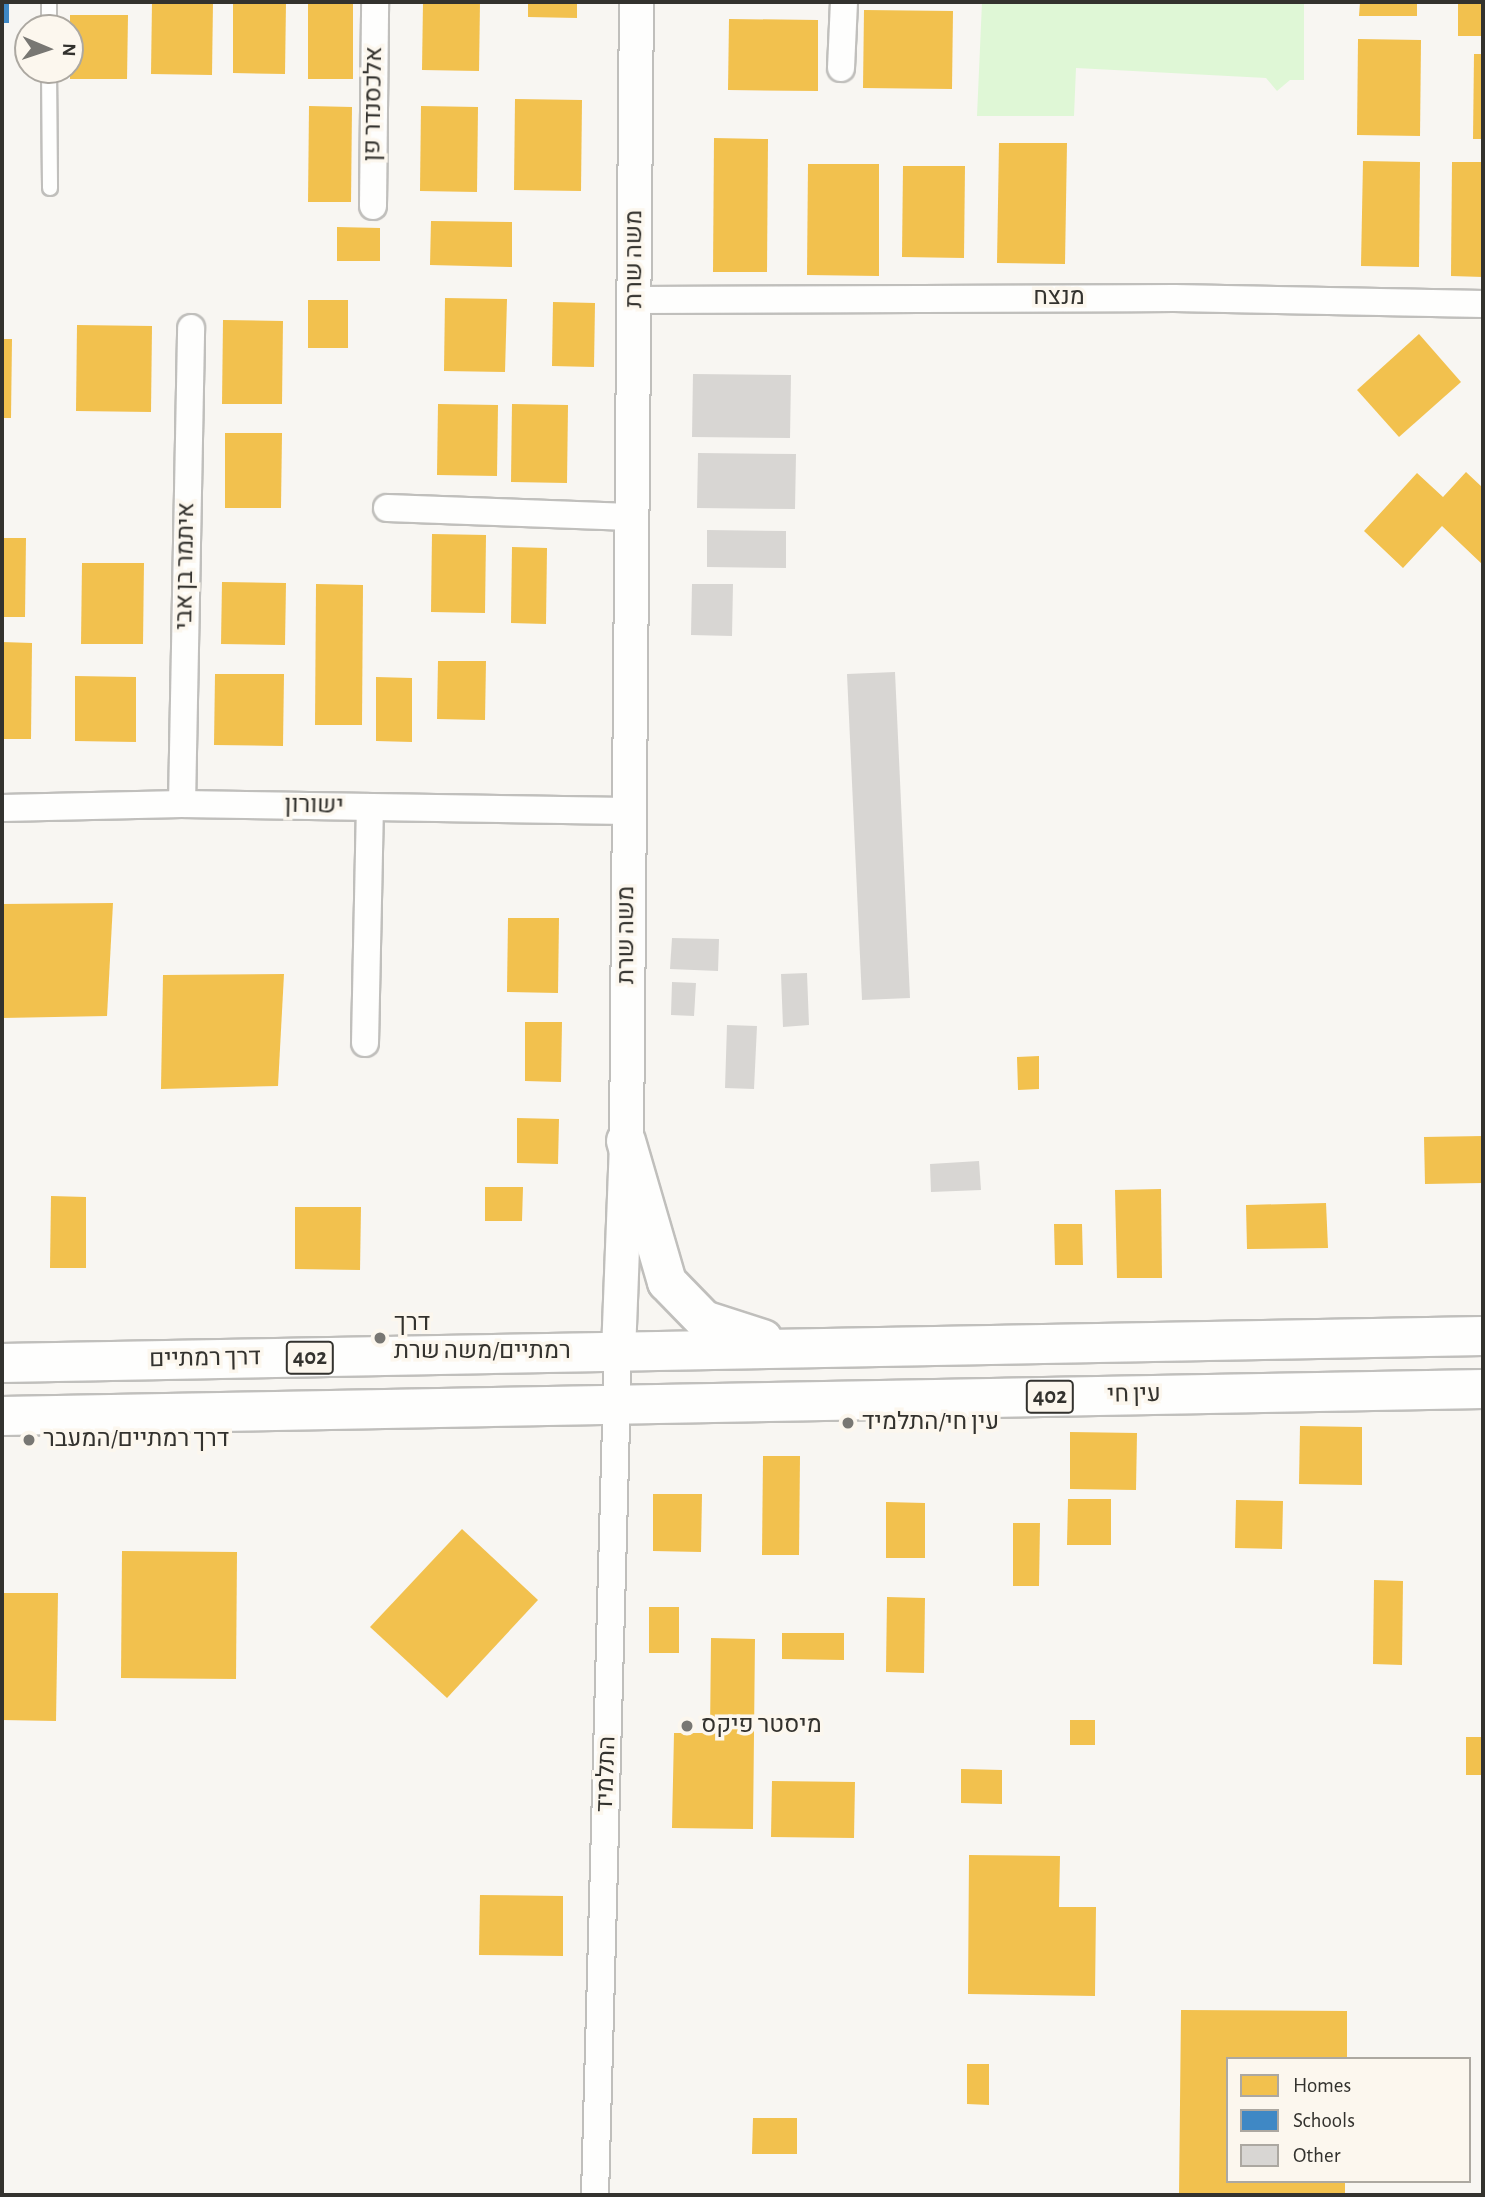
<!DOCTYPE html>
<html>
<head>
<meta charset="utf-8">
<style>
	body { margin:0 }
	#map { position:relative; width:1485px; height:2197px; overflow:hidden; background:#f8f6f2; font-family:"Alegreya Sans",Heebo,sans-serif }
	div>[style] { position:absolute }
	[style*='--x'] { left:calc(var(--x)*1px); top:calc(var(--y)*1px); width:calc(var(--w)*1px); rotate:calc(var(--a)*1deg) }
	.green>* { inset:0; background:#dff7d6 }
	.homes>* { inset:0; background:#f2c14e }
	.schools>* { inset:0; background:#3f88c5 }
	.building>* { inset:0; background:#d8d6d3 }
	.roads { filter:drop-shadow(2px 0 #c0bfbc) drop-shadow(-2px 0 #c0bfbc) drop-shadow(0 2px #c0bfbc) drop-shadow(0 -2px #c0bfbc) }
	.service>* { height:14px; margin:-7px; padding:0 7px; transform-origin:7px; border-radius:7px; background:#fefefd }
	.minor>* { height:26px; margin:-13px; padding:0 13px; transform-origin:13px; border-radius:13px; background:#fefefd }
	.tertiary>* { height:33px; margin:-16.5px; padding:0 16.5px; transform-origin:16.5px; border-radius:16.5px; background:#fefefd }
	.primary>* { height:38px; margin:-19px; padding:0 19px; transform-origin:19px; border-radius:19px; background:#fefefd }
	.dots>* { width:19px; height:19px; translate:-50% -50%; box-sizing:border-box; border:4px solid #fcf7ee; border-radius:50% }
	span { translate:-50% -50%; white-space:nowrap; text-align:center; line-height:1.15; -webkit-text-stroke:7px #fcf7ee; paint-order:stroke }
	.shield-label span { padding:2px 5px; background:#fcf7ee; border:2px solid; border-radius:5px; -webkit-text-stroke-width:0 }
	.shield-label { font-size:23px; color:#33322e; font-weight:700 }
	.street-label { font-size:24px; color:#33322e }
	.poi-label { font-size:24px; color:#33322e }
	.left { translate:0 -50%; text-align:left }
	.frame { position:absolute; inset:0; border:4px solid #33322e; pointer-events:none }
	.legend { position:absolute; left:1226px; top:2057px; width:245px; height:126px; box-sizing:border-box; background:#fcf7ee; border:2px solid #aca8a1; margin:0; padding:9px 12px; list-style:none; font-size:21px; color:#33322e }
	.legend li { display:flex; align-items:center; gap:14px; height:35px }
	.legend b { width:35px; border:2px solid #aca8a1 }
	.north { position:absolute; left:14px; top:14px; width:70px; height:70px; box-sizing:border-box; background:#fcf7ee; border:2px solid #aca8a1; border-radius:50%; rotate:92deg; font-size:19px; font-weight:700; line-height:28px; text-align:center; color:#33322e }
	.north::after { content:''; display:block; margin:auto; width:24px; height:32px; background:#787773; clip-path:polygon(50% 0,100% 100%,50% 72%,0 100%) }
</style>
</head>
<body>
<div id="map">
	<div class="green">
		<div style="clip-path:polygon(982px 2px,1304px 2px,1304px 80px,1290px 80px,1277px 91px,1266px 78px,1076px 68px,1074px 116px,977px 116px)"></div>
	</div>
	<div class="homes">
		<div style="clip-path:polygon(152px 2px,213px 2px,212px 75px,151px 74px)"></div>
		<div style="clip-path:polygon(233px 2px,286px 2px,285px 74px,233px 73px)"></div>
		<div style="clip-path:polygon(308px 2px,353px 2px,353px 79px,308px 79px)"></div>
		<div style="clip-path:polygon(423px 2px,480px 2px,479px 71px,422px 70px)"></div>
		<div style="clip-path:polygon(528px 2px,577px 2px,577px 18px,528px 17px)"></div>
		<div style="clip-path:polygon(1360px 2px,1417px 2px,1417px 16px,1359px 16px)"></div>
		<div style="clip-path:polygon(1458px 2px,1483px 2px,1483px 36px,1458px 36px)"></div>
		<div style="clip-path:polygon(864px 10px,953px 11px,952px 89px,863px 88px)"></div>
		<div style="clip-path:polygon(70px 15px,128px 15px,127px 79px,70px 79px)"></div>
		<div style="clip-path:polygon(729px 19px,818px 20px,818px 91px,728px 90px)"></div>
		<div style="clip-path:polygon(1358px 39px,1421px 40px,1420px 136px,1357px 135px)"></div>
		<div style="clip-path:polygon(1474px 54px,1483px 54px,1483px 139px,1473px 139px)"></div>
		<div style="clip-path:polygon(515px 99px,582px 100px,581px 191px,514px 190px)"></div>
		<div style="clip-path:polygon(309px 106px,352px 107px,351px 202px,308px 202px)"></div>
		<div style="clip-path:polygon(421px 106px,478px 107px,477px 192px,420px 191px)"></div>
		<div style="clip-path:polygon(714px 138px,768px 139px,767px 272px,713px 272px)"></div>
		<div style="clip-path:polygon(999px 143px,1067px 143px,1065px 264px,997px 263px)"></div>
		<div style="clip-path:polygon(1363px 161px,1420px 162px,1419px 267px,1361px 266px)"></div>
		<div style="clip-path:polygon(1452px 162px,1483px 162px,1483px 277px,1451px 276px)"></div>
		<div style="clip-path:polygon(808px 164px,879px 164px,879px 276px,807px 275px)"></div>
		<div style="clip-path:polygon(903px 166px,965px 166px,964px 258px,902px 257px)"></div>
		<div style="clip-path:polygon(431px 221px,512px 222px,512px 267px,430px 265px)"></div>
		<div style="clip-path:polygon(337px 227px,380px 228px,380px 261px,337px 261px)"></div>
		<div style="clip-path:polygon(445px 298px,507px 299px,505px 372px,444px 371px)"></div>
		<div style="clip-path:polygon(308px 300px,348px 300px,348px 348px,308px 348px)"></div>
		<div style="clip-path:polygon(553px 302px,595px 303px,594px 367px,552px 366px)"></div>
		<div style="clip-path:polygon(223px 320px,283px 321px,282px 404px,222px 404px)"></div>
		<div style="clip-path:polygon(77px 325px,152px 326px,151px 412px,76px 411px)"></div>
		<div style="clip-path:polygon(1419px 334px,1461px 382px,1399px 437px,1357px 390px)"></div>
		<div style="clip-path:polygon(2px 339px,12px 339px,11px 418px,2px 418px)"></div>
		<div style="clip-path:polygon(438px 404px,498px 405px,497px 476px,437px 475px)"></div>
		<div style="clip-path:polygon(512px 404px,568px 405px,567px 483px,511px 482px)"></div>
		<div style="clip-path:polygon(225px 433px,282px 433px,281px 508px,225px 508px)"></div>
		<div style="clip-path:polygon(1466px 472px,1483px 488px,1483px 565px,1442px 526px,1403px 568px,1364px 531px,1417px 473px,1443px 497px)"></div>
		<div style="clip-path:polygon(432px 534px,486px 535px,485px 613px,431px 612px)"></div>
		<div style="clip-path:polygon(2px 538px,26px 538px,25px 617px,2px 617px)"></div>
		<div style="clip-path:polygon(512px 547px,547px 548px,546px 624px,511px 623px)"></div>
		<div style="clip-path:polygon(82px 563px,144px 563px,143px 644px,81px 644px)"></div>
		<div style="clip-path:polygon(222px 582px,286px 583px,285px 645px,221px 644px)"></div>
		<div style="clip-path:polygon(316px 584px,363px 585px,362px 725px,315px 725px)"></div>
		<div style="clip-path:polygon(2px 642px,32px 643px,31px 739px,2px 739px)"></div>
		<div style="clip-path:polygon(438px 661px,486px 661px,485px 720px,437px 719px)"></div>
		<div style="clip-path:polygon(215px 674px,284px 674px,283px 746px,214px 745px)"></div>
		<div style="clip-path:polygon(75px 676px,136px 677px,136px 742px,75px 741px)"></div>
		<div style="clip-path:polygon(376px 677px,412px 678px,412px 742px,376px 741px)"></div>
		<div style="clip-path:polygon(113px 903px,107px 1016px,2px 1018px,2px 904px)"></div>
		<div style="clip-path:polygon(508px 918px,559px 918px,558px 993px,507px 992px)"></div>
		<div style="clip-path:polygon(284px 974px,278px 1086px,161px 1089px,163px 975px)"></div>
		<div style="clip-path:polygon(525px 1022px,562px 1022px,561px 1082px,525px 1081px)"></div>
		<div style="clip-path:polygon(1039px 1056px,1039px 1089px,1018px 1090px,1017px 1057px)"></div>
		<div style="clip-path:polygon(517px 1118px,559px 1119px,558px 1164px,517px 1163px)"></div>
		<div style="clip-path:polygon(1483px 1136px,1483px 1183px,1425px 1184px,1424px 1137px)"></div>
		<div style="clip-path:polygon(485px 1187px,523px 1187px,522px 1221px,485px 1221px)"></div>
		<div style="clip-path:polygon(1161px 1189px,1162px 1278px,1117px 1278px,1115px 1190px)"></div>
		<div style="clip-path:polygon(51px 1196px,86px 1197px,86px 1268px,50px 1268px)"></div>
		<div style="clip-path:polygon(1326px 1203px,1328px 1248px,1247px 1249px,1246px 1205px)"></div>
		<div style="clip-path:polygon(295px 1207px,361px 1207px,360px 1270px,295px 1269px)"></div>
		<div style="clip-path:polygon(1054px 1224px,1082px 1224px,1083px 1265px,1055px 1265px)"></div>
		<div style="clip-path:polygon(1300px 1426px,1362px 1427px,1362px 1485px,1299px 1484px)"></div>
		<div style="clip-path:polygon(1070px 1432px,1137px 1433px,1136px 1490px,1070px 1489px)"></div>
		<div style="clip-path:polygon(763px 1456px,800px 1456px,799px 1555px,762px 1555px)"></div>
		<div style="clip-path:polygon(653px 1494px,702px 1494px,701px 1552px,653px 1551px)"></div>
		<div style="clip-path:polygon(1068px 1499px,1111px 1499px,1111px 1545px,1067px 1545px)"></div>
		<div style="clip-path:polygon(1236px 1500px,1283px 1501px,1282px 1549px,1235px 1548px)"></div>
		<div style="clip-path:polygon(886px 1502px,925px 1503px,925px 1558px,886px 1558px)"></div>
		<div style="clip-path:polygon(1013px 1523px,1040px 1523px,1039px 1586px,1013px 1586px)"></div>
		<div style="clip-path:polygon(462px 1529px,538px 1600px,447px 1698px,370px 1627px)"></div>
		<div style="clip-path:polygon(122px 1551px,237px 1552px,236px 1679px,121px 1678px)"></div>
		<div style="clip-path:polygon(1374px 1580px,1403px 1581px,1402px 1665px,1373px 1664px)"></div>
		<div style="clip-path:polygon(2px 1593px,58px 1593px,56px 1721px,2px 1720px)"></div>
		<div style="clip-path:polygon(887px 1597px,925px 1598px,924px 1673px,886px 1672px)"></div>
		<div style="clip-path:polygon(649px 1607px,679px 1607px,679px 1653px,649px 1653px)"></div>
		<div style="clip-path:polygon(782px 1633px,844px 1633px,844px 1660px,782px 1659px)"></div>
		<div style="clip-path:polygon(711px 1638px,755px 1639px,753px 1829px,672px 1828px,674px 1733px,710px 1733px)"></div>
		<div style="clip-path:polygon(1070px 1720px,1095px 1720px,1095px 1745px,1070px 1745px)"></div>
		<div style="clip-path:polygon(1466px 1737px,1483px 1737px,1483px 1775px,1466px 1775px)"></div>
		<div style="clip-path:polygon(961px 1769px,1002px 1770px,1002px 1804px,961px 1803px)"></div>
		<div style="clip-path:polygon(772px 1781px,855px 1782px,854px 1838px,771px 1837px)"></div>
		<div style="clip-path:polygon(969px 1855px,1060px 1856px,1059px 1907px,1096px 1907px,1095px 1996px,968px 1994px)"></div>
		<div style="clip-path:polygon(480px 1895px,563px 1896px,563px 1956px,479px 1955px)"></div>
		<div style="clip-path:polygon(1181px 2010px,1347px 2011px,1347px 2059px,1228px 2059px,1228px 2181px,1345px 2181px,1345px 2195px,1179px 2195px)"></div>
		<div style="clip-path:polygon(967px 2064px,989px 2064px,989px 2105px,967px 2104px)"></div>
		<div style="clip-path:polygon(753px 2118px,797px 2118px,797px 2154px,752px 2154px)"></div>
	</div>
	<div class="schools">
		<div style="clip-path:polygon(2px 2px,9px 2px,9px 23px,2px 23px)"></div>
	</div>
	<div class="building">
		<div style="clip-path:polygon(693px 374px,791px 375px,790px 438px,692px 437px)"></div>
		<div style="clip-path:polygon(698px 453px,796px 454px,795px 509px,697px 508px)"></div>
		<div style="clip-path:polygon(707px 530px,786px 531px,786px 568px,707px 567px)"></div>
		<div style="clip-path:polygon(692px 584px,733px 584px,732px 636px,691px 635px)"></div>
		<div style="clip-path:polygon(895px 672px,910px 998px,862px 1000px,847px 674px)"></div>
		<div style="clip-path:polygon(672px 938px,719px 939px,718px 971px,670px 969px)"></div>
		<div style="clip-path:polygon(807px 973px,809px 1025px,783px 1027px,781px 974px)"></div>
		<div style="clip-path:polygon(672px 982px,696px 983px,694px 1016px,671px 1015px)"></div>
		<div style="clip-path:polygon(727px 1025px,757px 1026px,754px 1089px,725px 1088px)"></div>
		<div style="clip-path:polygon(979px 1161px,981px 1190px,931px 1192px,930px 1164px)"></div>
	</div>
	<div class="roads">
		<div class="service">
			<div style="--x:49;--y:2;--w:26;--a:90"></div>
			<div style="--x:49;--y:70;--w:118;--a:89.5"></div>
		</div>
		<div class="minor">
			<div style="--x:841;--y:68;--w:66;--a:-87.4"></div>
			<div style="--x:373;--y:206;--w:204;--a:-89.4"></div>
			<div style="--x:636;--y:300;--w:538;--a:-0.21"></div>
			<div style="--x:1174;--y:298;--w:309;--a:1.1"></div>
			<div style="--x:387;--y:508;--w:244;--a:2.1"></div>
			<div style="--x:182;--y:804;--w:476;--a:-88.9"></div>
			<div style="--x:2;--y:808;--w:180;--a:-1.3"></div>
			<div style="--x:182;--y:804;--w:445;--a:0.9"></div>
			<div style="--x:365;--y:1043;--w:236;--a:-88.8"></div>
			<div style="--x:595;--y:2195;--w:843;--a:-88.44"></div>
		</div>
		<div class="tertiary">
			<div style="--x:618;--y:1352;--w:211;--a:-87.8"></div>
			<div style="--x:626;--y:1141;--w:1139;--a:-89.5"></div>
		</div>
		<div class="primary">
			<div style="--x:626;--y:1141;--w:147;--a:73.8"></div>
			<div style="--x:667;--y:1282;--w:53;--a:45.8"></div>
			<div style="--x:704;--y:1320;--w:62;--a:17.9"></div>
			<div style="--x:2;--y:1363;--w:1481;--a:-1.04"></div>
			<div style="--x:2;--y:1416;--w:1481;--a:-1.04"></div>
		</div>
	</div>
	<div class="dots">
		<div style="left:380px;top:1338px;background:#787773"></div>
		<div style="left:848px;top:1423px;background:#787773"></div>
		<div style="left:29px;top:1440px;background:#787773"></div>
		<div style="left:687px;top:1726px;background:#787773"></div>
	</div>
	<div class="shield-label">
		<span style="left:310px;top:1358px">402</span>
		<span style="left:1050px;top:1397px">402</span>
	</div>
	<div class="street-label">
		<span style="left:374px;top:104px;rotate:-89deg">אלכסנדר פן</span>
		<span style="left:635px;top:259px;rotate:-90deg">משה שרת</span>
		<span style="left:1059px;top:298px">מנצח</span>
		<span style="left:186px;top:566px;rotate:-89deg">איתמר בן אבי</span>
		<span style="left:314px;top:806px;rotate:1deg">ישורון</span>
		<span style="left:627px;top:935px;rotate:-90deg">משה שרת</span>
		<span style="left:205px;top:1359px;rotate:-1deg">דרך רמתיים</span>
		<span style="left:1134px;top:1395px;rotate:-1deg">עין חי</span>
		<span style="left:607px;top:1774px;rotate:-88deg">התלמיד</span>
	</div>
	<div class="poi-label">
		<span class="left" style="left:394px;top:1338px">דרך<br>רמתיים/משה שרת</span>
		<span class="left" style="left:862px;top:1423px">עין חי/התלמיד</span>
		<span class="left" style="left:43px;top:1440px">דרך רמתיים/המעבר</span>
		<span class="left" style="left:701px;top:1726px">מיסטר פיקס</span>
	</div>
	<div class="frame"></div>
	<ul class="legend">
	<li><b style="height:19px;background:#f2c14e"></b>Homes</li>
	<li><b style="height:19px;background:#3f88c5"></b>Schools</li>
	<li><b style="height:19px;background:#d8d6d3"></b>Other</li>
	</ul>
	<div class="north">N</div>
</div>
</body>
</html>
